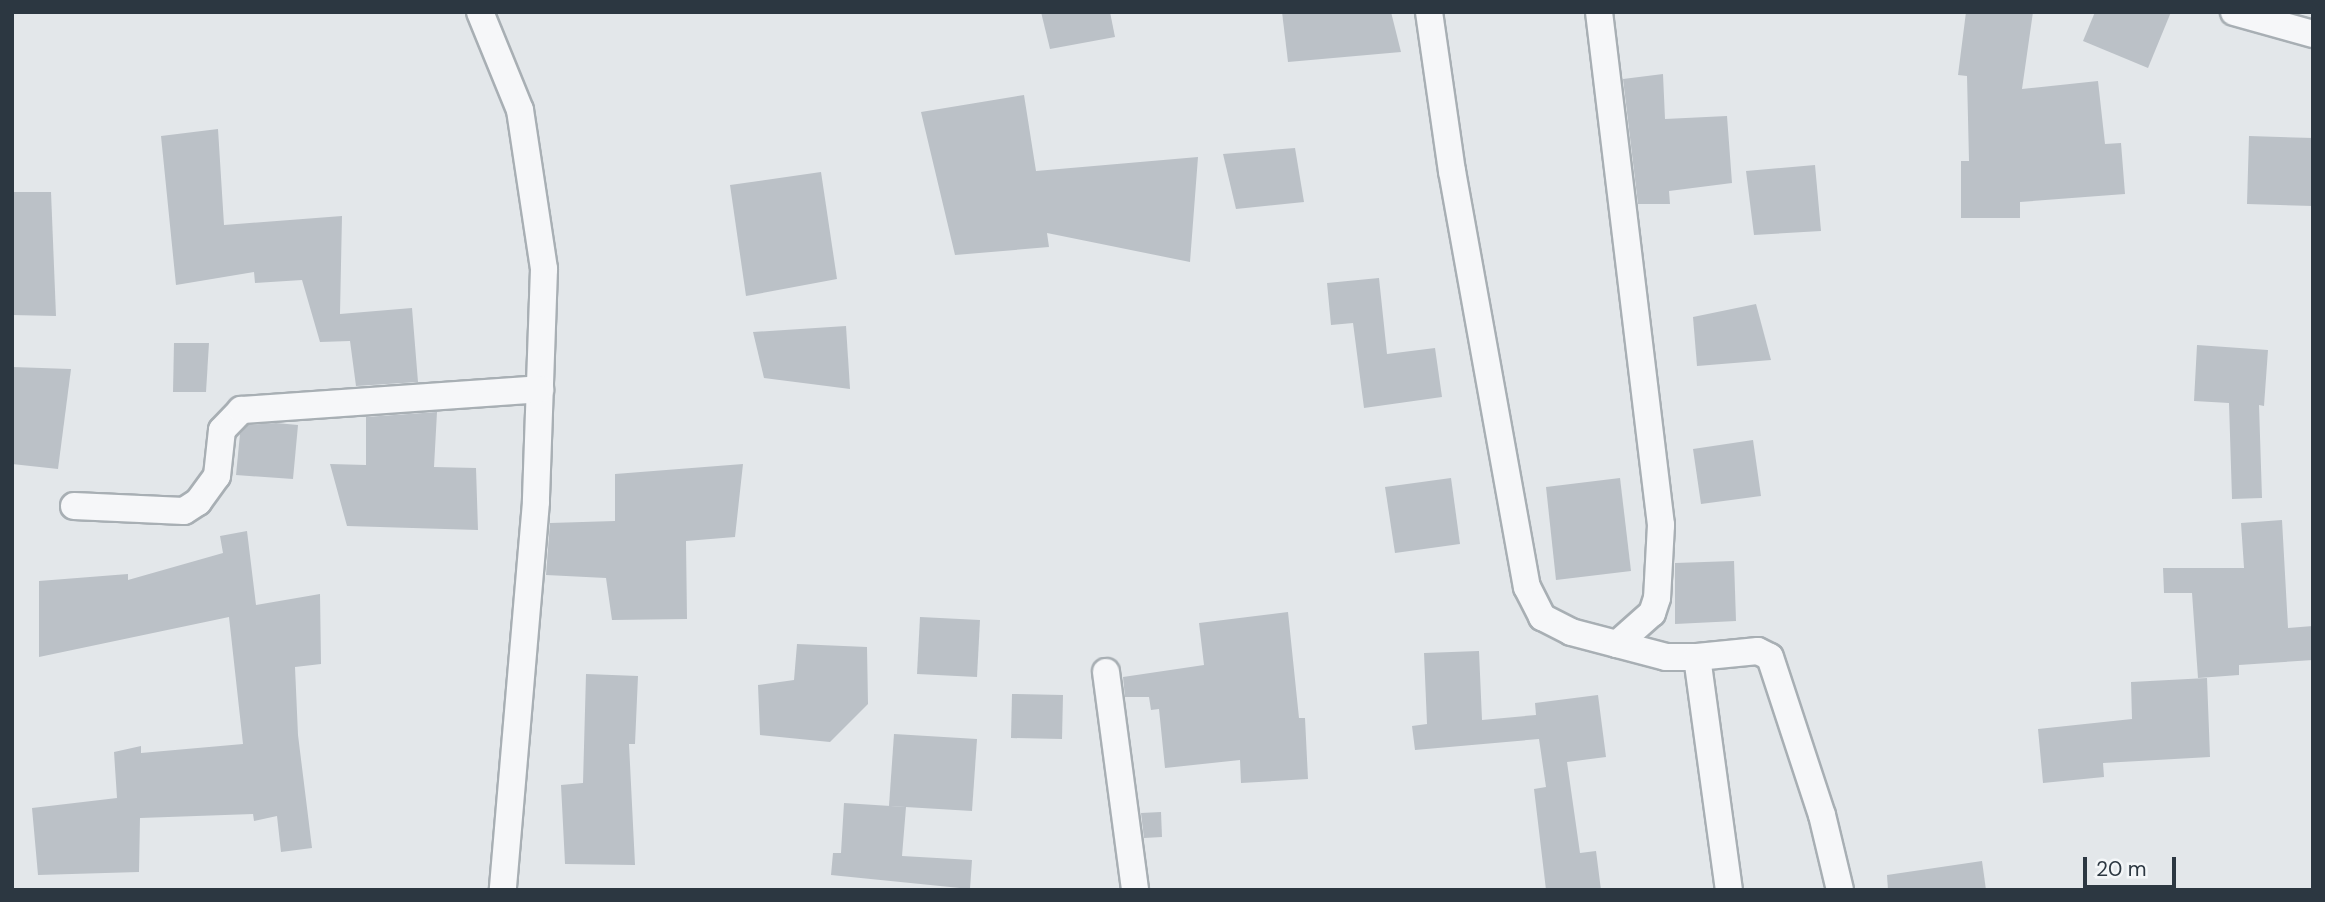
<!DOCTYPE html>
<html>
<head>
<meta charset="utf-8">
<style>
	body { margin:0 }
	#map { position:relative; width:2325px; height:902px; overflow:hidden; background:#e3e7ea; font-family:"DM Sans",sans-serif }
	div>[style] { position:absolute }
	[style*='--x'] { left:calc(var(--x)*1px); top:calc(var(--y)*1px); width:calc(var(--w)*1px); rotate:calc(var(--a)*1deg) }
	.building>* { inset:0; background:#bbc1c7 }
	.roads { filter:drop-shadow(2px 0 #a8afb4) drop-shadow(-2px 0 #a8afb4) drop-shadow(0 2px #a8afb4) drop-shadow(0 -2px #a8afb4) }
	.minor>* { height:26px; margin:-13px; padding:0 13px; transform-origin:13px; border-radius:13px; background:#f6f7f9 }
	span { translate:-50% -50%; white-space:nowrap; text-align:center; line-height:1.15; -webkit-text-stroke:6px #f3f6f8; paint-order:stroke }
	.frame { position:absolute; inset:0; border:14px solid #2c3741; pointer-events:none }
	.scale { position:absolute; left:2083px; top:857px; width:93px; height:32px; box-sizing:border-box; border:4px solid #2c3741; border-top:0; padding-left:9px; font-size:21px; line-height:24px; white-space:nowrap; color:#2c3741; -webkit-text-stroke:5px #f3f6f8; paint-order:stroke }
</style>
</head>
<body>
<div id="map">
	<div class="building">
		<div style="clip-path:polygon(1041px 12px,1110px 12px,1115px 37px,1050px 49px)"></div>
		<div style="clip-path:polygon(1282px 12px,1391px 12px,1401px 52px,1288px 62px)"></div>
		<div style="clip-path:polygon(1966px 12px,2033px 12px,2022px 89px,2098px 81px,2105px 144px,2121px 143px,2125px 194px,2020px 202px,2020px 218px,1961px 218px,1961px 161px,1969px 161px,1967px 76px,1958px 75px)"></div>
		<div style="clip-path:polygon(2095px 12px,2171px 12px,2148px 68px,2083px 41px)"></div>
		<div style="clip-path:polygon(1663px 74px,1665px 119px,1727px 116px,1732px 183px,1669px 191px,1670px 204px,1638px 204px,1623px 79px)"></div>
		<div style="clip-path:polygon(1024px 95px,1036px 171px,1198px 157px,1190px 262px,1047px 233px,1049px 247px,955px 255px,921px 112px)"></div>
		<div style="clip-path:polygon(218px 129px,224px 225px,342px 216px,340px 314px,412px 308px,418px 382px,356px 386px,350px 341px,320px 342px,302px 280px,255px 283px,254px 272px,176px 285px,161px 136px)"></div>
		<div style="clip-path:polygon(2249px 136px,2313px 138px,2313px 206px,2247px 204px)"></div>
		<div style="clip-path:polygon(1295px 148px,1304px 202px,1236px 209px,1223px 154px)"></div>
		<div style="clip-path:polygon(1815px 165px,1821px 231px,1754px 235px,1746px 171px)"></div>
		<div style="clip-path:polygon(821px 172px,837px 279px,746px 296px,730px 185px)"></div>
		<div style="clip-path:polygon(12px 192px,51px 192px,56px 316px,12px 315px)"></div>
		<div style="clip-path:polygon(1379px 278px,1387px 354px,1435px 348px,1442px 397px,1364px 408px,1353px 323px,1331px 325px,1327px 283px)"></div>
		<div style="clip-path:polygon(1756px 304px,1771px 360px,1697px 366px,1693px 317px)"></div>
		<div style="clip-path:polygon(846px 326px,850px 389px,764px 378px,753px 332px)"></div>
		<div style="clip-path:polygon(174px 343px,209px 343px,206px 392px,173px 392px)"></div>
		<div style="clip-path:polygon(2197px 345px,2268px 350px,2264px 406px,2259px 405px,2262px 498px,2232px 499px,2229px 403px,2194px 401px)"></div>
		<div style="clip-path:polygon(12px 367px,71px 369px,58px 469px,12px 464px)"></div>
		<div style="clip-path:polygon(437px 412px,434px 467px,476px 468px,478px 530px,347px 526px,330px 464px,366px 465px,366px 417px)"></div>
		<div style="clip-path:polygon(276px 423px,298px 425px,293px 479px,236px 475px,240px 434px,248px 425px)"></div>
		<div style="clip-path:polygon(1753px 440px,1761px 496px,1701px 504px,1693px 449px)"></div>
		<div style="clip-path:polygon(743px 464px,735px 537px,686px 541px,687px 619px,612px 620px,606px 578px,546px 575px,550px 523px,615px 521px,615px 474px)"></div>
		<div style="clip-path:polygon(1451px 478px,1460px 544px,1395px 553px,1385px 487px)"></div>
		<div style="clip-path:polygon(1620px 478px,1631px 571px,1556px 580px,1546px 487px)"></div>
		<div style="clip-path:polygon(2282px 520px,2288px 628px,2313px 626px,2313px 660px,2239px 665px,2239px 675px,2198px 678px,2192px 593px,2164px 593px,2163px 568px,2244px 568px,2241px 523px)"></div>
		<div style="clip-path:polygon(247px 531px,256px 605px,320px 594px,321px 664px,295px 667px,298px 735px,312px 848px,281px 852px,277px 816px,254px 821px,253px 814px,140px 818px,139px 872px,38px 875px,32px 808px,117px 798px,114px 752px,141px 746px,141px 753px,243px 744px,229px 617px,39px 657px,39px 581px,128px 574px,128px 580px,223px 553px,220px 536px)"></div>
		<div style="clip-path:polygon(1734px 561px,1736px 621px,1675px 624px,1675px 563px)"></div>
		<div style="clip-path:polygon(1288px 612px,1299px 718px,1305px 718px,1308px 779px,1241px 783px,1240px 760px,1165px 768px,1159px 709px,1151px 710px,1149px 697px,1125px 697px,1123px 677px,1204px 665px,1199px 623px)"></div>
		<div style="clip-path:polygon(920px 617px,980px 620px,977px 677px,917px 674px)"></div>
		<div style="clip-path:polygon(797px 644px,867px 647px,868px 704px,830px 742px,760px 735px,758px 685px,794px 680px)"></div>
		<div style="clip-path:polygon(1479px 651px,1482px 720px,1536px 715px,1535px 703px,1598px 695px,1606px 757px,1567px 762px,1580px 853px,1596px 851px,1601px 890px,1546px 890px,1534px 789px,1546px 787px,1539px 739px,1415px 750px,1412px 726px,1427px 724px,1424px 653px)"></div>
		<div style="clip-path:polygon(586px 674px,638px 676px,635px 744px,629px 744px,635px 865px,565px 864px,561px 785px,583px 783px)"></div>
		<div style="clip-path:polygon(2207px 678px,2210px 757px,2103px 763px,2104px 777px,2043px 783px,2038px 729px,2132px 719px,2131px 682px)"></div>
		<div style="clip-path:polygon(1012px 694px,1063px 695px,1062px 739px,1011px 738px)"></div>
		<div style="clip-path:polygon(894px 734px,977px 739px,972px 811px,889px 806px)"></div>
		<div style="clip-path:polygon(844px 803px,906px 807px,902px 856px,972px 860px,970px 889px,831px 875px,833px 853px,841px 853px)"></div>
		<div style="clip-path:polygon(1161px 812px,1162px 837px,1144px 838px,1141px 813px)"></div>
		<div style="clip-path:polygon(1982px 861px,1986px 890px,1888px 890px,1887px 875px)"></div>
	</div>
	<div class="roads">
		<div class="minor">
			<div style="--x:480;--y:12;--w:106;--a:67.8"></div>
			<div style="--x:520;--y:110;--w:161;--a:81.4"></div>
			<div style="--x:544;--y:269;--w:233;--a:92"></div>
			<div style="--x:536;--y:502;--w:389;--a:94.9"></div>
			<div style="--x:1429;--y:12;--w:161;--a:81.8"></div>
			<div style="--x:1452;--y:171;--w:423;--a:79.8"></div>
			<div style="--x:1527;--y:587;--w:34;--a:63"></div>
			<div style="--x:1542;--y:617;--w:33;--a:27"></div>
			<div style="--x:1571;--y:632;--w:98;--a:14.7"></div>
			<div style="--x:1666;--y:657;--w:31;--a:0"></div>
			<div style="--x:1697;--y:657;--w:235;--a:82.2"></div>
			<div style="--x:1599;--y:12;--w:517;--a:83.11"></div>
			<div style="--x:1661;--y:525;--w:73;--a:93.1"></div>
			<div style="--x:1657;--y:598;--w:16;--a:108"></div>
			<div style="--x:1652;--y:613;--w:47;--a:138.5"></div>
			<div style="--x:2234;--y:12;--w:82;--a:15.6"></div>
			<div style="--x:74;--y:506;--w:110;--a:2.6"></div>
			<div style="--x:184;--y:511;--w:17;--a:-33"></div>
			<div style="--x:198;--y:502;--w:32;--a:-54"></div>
			<div style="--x:217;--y:476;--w:46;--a:-83.8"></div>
			<div style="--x:222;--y:430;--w:28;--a:-46"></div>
			<div style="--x:241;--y:410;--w:300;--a:-4"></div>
			<div style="--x:1697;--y:657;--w:61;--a:-5.6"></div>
			<div style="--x:1758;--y:651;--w:13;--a:27"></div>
			<div style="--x:1770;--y:657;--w:166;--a:71.8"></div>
			<div style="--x:1822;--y:815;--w:77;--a:76.5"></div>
			<div style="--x:1106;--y:672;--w:220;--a:82.4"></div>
		</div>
	</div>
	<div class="frame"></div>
	<div class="scale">20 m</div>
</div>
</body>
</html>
